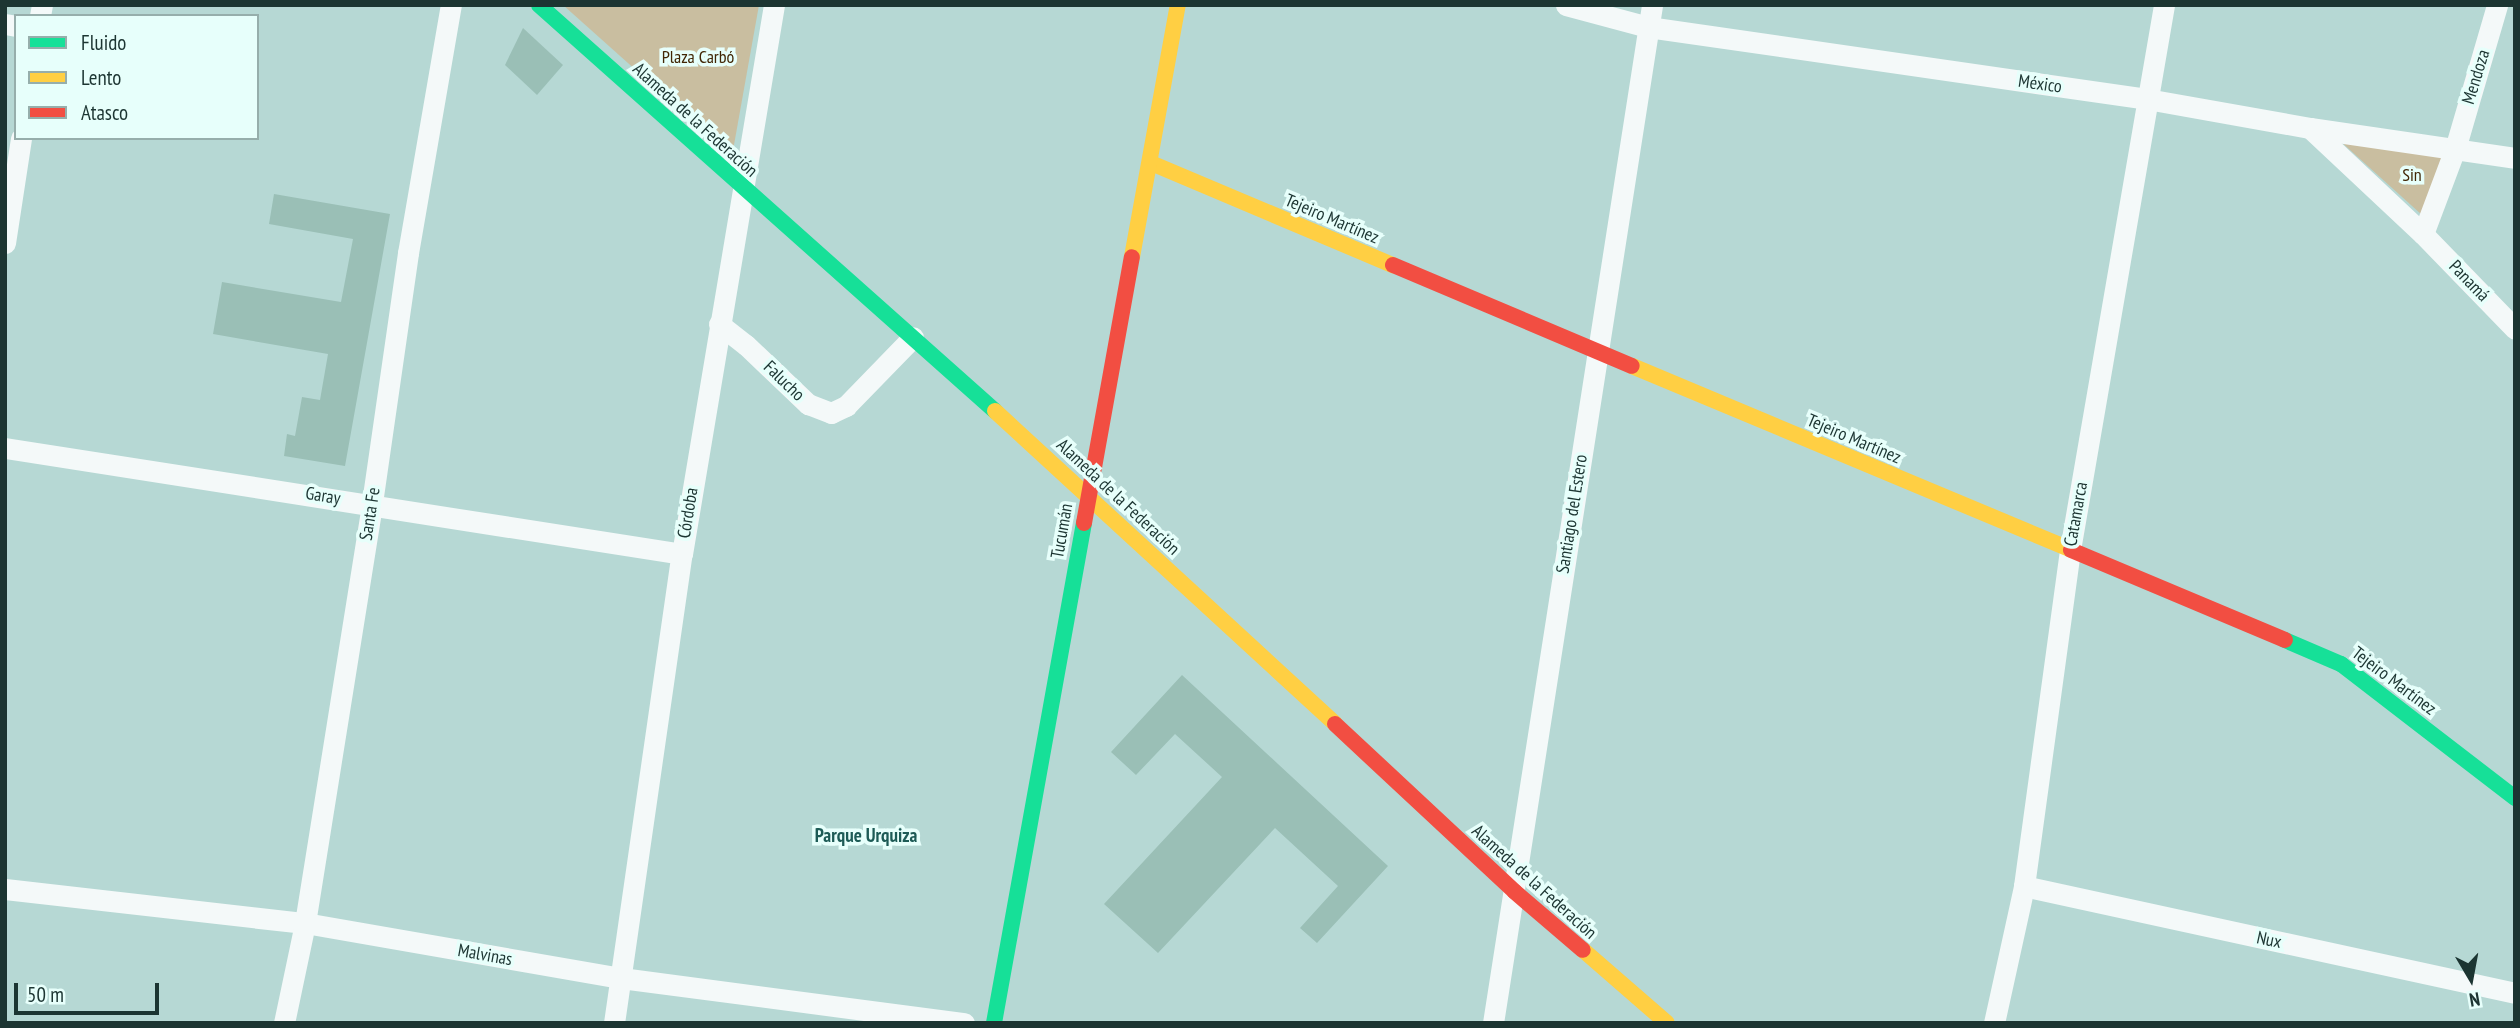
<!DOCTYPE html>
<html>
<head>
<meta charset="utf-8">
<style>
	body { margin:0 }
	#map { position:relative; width:2520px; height:1028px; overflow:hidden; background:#b6d8d4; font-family:"PT Sans Narrow",sans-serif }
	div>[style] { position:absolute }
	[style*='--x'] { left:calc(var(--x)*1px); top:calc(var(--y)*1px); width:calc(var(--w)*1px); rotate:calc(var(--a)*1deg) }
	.green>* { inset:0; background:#c9bea0 }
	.building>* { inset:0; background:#9abfb6 }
	.street>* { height:21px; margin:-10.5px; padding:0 10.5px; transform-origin:10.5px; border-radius:10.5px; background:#f4f9f9 }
	.fast>* { height:16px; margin:-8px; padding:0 8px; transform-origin:8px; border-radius:8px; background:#16e098 }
	.slow>* { height:16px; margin:-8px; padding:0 8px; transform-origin:8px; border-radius:8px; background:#ffcf43 }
	.jam>* { height:16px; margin:-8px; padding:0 8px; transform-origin:8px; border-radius:8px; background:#f24e42 }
	span { translate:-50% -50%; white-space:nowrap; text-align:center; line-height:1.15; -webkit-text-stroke:7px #e7fffb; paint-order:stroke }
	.park-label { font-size:18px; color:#412605 }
	.street-label { font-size:18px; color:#1c3532 }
	.neighbourhood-label { font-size:19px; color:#1d5b56; font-weight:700 }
	.frame { position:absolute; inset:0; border:7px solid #1c3532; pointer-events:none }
	.legend { position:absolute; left:14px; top:14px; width:245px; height:126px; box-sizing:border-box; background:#e7fffb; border:2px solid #96aeab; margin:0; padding:9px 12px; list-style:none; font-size:21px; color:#1c3532 }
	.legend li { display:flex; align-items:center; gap:14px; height:35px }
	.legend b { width:35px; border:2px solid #96aeab }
	.north { position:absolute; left:2436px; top:944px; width:70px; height:70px; -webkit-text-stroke:5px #e7fffb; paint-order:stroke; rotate:170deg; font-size:19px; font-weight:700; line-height:28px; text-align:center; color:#1c3532 }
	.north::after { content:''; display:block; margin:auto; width:24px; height:32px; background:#1c3532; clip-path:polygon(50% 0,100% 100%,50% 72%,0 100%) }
	.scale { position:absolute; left:14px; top:983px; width:145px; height:32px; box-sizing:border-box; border:4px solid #1c3532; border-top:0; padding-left:9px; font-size:21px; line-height:24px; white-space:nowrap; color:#1c3532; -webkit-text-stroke:5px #e7fffb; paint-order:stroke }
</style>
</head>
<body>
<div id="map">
	<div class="green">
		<div style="clip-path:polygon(563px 5px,759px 5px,732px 156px)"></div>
		<div style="clip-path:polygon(2339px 140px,2444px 157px,2422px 215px)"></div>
	</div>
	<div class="building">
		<div style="clip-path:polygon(523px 28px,563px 65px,537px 95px,505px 65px)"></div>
		<div style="clip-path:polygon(274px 194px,390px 214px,345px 466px,284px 456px,287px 434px,295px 436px,302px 397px,320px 400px,328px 354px,213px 334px,222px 282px,341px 302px,353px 239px,269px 224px)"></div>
		<div style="clip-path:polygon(1182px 675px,1388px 866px,1317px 943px,1300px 928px,1338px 886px,1275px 828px,1158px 953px,1104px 904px,1222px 777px,1175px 734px,1136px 775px,1111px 752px)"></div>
	</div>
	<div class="street">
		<div style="--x:1566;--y:5;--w:85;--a:15"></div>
		<div style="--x:1648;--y:27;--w:504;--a:8.21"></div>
		<div style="--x:2147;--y:99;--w:166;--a:10.1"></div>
		<div style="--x:2310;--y:128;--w:207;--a:8.3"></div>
		<div style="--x:40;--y:16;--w:11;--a:-80"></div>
		<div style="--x:5;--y:24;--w:11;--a:10"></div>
		<div style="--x:2310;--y:128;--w:155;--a:43.2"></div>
		<div style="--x:2423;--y:234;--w:132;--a:45.9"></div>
		<div style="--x:2423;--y:234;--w:91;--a:-69.4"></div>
		<div style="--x:2455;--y:149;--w:150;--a:-73.7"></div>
		<div style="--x:5;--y:243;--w:106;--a:-81.3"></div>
		<div style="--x:719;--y:324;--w:34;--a:38"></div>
		<div style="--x:746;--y:345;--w:86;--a:43.6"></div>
		<div style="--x:808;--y:404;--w:25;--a:21"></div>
		<div style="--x:831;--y:413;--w:17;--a:-25"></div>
		<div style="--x:846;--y:406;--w:96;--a:-45.8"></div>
		<div style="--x:5;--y:448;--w:685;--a:8.9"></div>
		<div style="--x:2024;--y:886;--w:503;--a:12.29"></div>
		<div style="--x:5;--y:889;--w:302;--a:6.5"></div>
		<div style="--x:305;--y:923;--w:321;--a:9.9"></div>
		<div style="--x:621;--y:978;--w:346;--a:7.5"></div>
		<div style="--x:284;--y:1023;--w:102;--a:-78.1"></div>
		<div style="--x:305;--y:923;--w:425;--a:-80.9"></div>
		<div style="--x:372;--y:503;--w:253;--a:-81.8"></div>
		<div style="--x:408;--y:253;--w:252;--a:-80.2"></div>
		<div style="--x:614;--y:1023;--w:474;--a:-81.8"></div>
		<div style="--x:682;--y:554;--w:557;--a:-80.49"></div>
		<div style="--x:1493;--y:1023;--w:1030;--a:-81.12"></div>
		<div style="--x:1994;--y:1023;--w:140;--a:-77.6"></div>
		<div style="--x:2024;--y:886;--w:339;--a:-82.2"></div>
		<div style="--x:2070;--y:550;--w:553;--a:-80.21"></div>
	</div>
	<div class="fast">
		<div style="--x:539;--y:5;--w:611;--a:41.68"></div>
		<div style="--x:2285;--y:640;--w:61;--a:23.2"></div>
		<div style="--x:2341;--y:664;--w:220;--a:37.6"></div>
		<div style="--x:994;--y:1023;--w:508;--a:-79.8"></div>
	</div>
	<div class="slow">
		<div style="--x:1151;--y:163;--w:263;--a:22.9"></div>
		<div style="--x:1132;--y:257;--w:256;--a:-79.7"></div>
		<div style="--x:1632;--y:366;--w:476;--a:22.7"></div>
		<div style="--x:995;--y:411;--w:462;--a:42.6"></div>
		<div style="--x:1583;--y:950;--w:111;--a:41"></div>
	</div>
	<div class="jam">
		<div style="--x:1393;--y:265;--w:259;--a:22.9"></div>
		<div style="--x:1084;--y:523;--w:270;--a:-79.8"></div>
		<div style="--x:2071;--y:550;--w:232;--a:22.8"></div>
		<div style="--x:1335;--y:724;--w:246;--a:43"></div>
		<div style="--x:1515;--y:892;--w:89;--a:40.5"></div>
	</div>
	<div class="park-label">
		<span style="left:698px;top:57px">Plaza Carbó</span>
		<span style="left:2412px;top:175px">Sin</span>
	</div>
	<div class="street-label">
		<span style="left:2476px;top:77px;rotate:-73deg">Mendoza</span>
		<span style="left:2040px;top:84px;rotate:8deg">México</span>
		<span style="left:695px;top:120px;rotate:42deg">Alameda de la Federación</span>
		<span style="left:1332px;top:219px;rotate:23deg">Tejeiro Martínez</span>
		<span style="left:2469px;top:281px;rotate:46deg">Panamá</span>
		<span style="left:784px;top:381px;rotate:44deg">Falucho</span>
		<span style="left:1854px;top:439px;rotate:23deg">Tejeiro Martínez</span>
		<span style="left:323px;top:496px;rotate:9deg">Garay</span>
		<span style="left:1118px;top:497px;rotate:43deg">Alameda de la Federación</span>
		<span style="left:688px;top:513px;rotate:-81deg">Córdoba</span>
		<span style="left:370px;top:514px;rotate:-81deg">Santa Fe</span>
		<span style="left:1572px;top:514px;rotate:-81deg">Santiago del Estero</span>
		<span style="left:2076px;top:514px;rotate:-80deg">Catamarca</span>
		<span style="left:1062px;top:531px;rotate:-80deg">Tucumán</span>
		<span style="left:2394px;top:681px;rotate:37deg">Tejeiro Martínez</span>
		<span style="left:1534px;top:882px;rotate:42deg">Alameda de la Federación</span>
		<span style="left:2269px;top:940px;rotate:12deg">Nux</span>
		<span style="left:485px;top:955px;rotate:10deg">Malvinas</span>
	</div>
	<div class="neighbourhood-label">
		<span style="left:866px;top:836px">Parque Urquiza</span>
	</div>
	<div class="frame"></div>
	<ul class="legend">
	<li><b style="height:9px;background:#16e098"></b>Fluido</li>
	<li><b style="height:9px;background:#ffcf43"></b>Lento</li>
	<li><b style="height:9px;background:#f24e42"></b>Atasco</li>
	</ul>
	<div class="north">N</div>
	<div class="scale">50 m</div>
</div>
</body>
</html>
